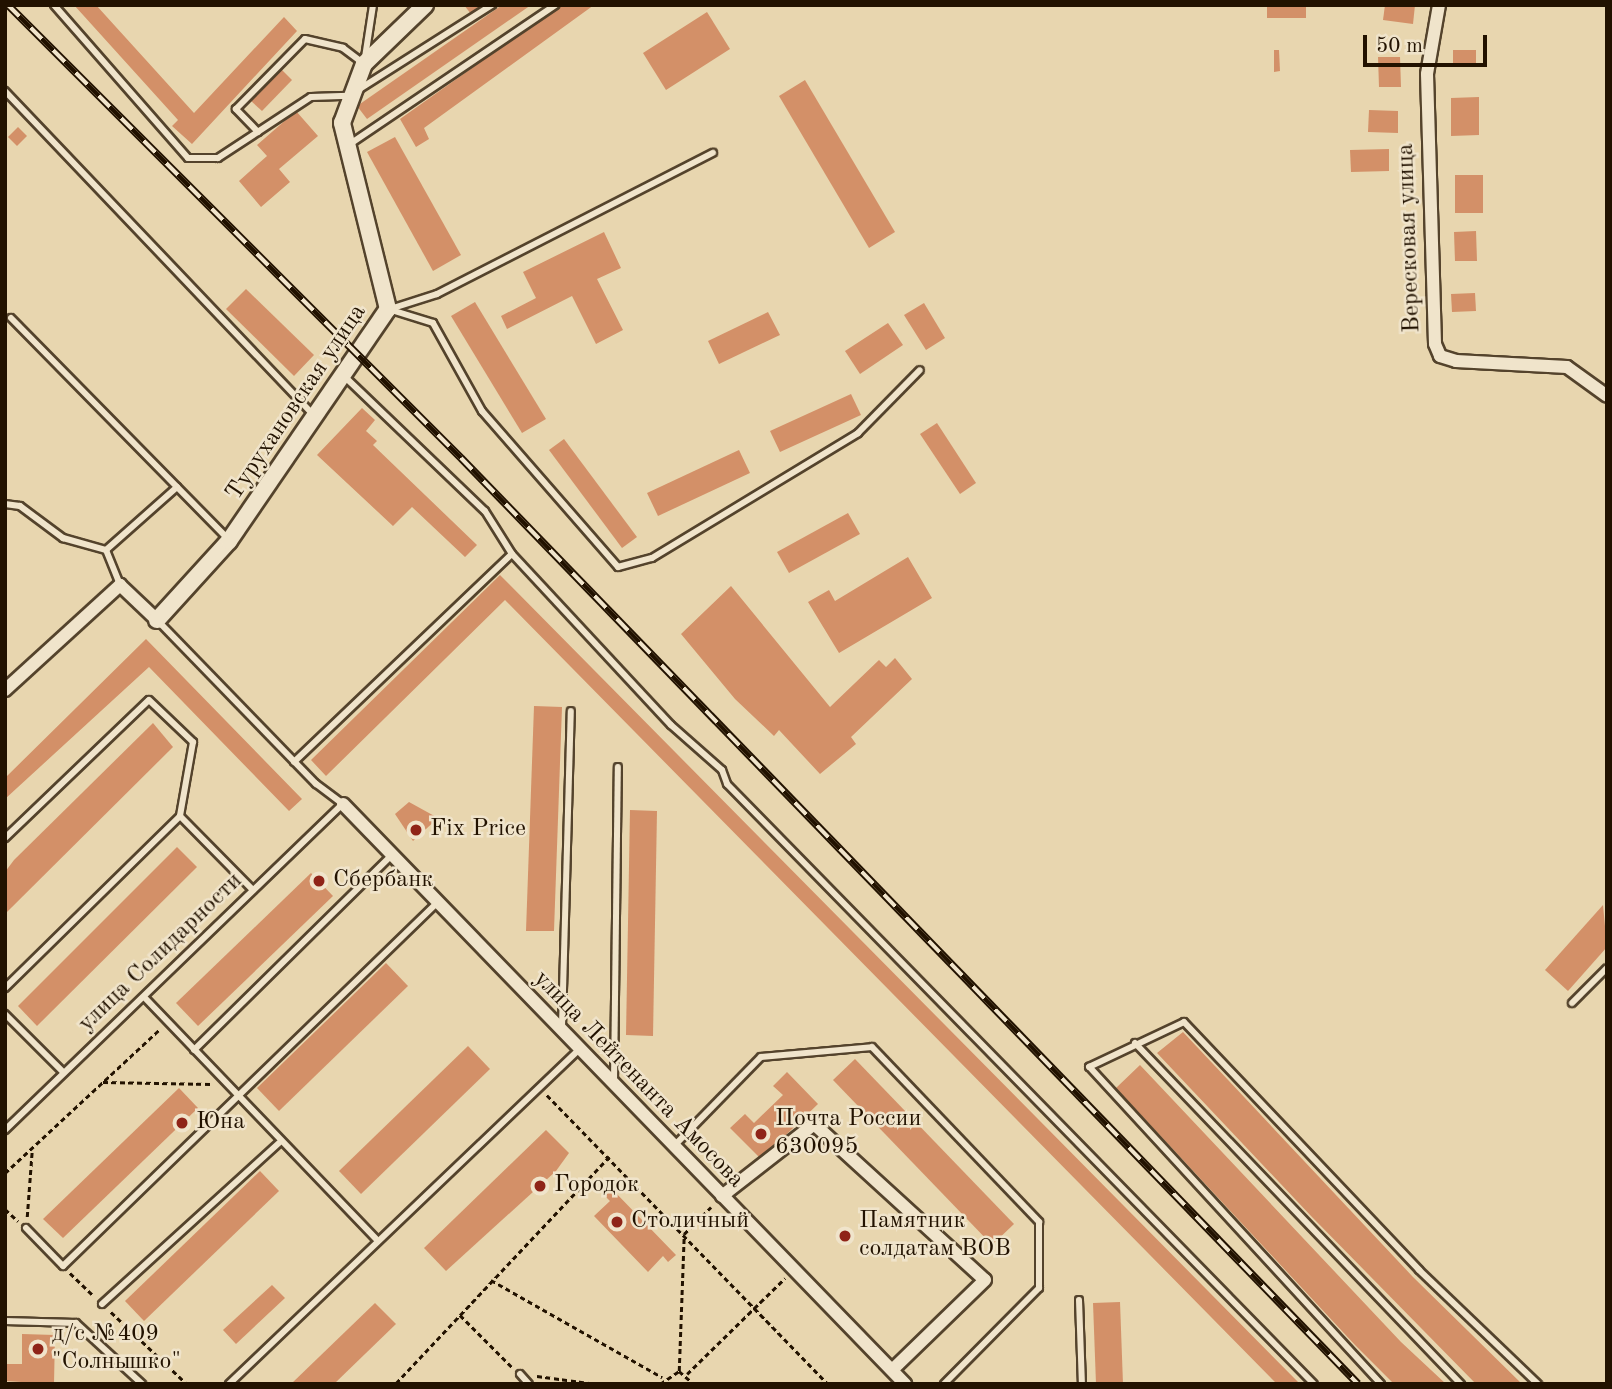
<!DOCTYPE html>
<html>
<head>
<meta charset="utf-8">
<style>
	body { margin:0 }
	#map { position:relative; width:1612px; height:1389px; overflow:hidden; background:#e8d6af; font-family:"Old Standard TT",serif }
	div>[style] { position:absolute }
	[style*='--x'] { left:calc(var(--x)*1px); top:calc(var(--y)*1px); width:calc(var(--w)*1px); rotate:calc(var(--a)*1deg) }
	.building>* { inset:0; background:#d39068 }
	.path>* { height:2.5px; margin-top:-1.25px; transform-origin:0; background:repeating-linear-gradient(90deg,#221200 0 5px,transparent 0 8.5px) }
	.roads { filter:drop-shadow(2px 0 #54432c) drop-shadow(-2px 0 #54432c) drop-shadow(0 2px #54432c) drop-shadow(0 -2px #54432c) }
	.service>* { height:6px; margin:-3px; padding:0 3px; transform-origin:3px; border-radius:3px; background:#f0e4cb }
	.minor>* { height:12px; margin:-6px; padding:0 6px; transform-origin:6px; border-radius:6px; background:#f0e4cb }
	.tertiary>* { height:16px; margin:-8px; padding:0 8px; transform-origin:8px; border-radius:8px; background:#f0e4cb }
	.rail>* { height:8px; margin-top:-4px; transform-origin:0; background:repeating-linear-gradient(90deg,#f0e4cb 0 16px,#221200 0 32px); box-sizing:border-box; border-block:2px solid #221200 }
	.dots>* { width:19px; height:19px; translate:-50% -50%; box-sizing:border-box; border:4px solid #f0e4cb; border-radius:50% }
	span { translate:-50% -50%; white-space:nowrap; text-align:center; line-height:1.15; -webkit-text-stroke:5px #f0e4cb; paint-order:stroke }
	.street-label { font-size:24px; color:#221200 }
	.poi-label { font-size:24px; color:#221200 }
	.left { translate:0 -50%; text-align:left }
	.frame { position:absolute; inset:0; border:7px solid #221200; pointer-events:none }
	.scale { position:absolute; left:1363px; top:35px; width:124px; height:32px; box-sizing:border-box; border:4px solid #221200; border-top:0; padding-left:9px; font-size:21px; line-height:24px; white-space:nowrap; color:#221200; -webkit-text-stroke:5px #f0e4cb; paint-order:stroke }
</style>
</head>
<body>
<div id="map">
	<div class="building">
		<div style="clip-path:polygon(74px 5px,96px 5px,194px 113px,284px 17px,297px 31px,192px 144px,172px 126px,178px 120px)"></div>
		<div style="clip-path:polygon(464px 5px,481px 5px,471px 14px)"></div>
		<div style="clip-path:polygon(502px 5px,531px 5px,367px 119px,357px 106px)"></div>
		<div style="clip-path:polygon(561px 5px,594px 5px,424px 128px,429px 139px,416px 147px,400px 119px)"></div>
		<div style="clip-path:polygon(1267px 5px,1306px 5px,1306px 18px,1267px 18px)"></div>
		<div style="clip-path:polygon(1385px 5px,1415px 5px,1413px 24px,1383px 20px)"></div>
		<div style="clip-path:polygon(707px 12px,730px 49px,666px 90px,643px 53px)"></div>
		<div style="clip-path:polygon(1274px 50px,1279px 50px,1280px 71px,1274px 72px)"></div>
		<div style="clip-path:polygon(1453px 50px,1476px 50px,1476px 67px,1453px 67px)"></div>
		<div style="clip-path:polygon(1378px 57px,1400px 57px,1401px 87px,1379px 87px)"></div>
		<div style="clip-path:polygon(280px 68px,292px 80px,262px 111px,250px 100px)"></div>
		<div style="clip-path:polygon(805px 80px,895px 232px,869px 248px,779px 96px)"></div>
		<div style="clip-path:polygon(1479px 97px,1479px 135px,1451px 136px,1451px 98px)"></div>
		<div style="clip-path:polygon(1369px 110px,1398px 111px,1398px 133px,1368px 132px)"></div>
		<div style="clip-path:polygon(296px 111px,318px 136px,279px 169px,290px 182px,261px 207px,239px 181px,267px 156px,257px 145px)"></div>
		<div style="clip-path:polygon(18px 127px,27px 136px,17px 146px,8px 137px)"></div>
		<div style="clip-path:polygon(395px 137px,461px 255px,433px 271px,367px 152px)"></div>
		<div style="clip-path:polygon(1389px 149px,1389px 171px,1351px 172px,1350px 150px)"></div>
		<div style="clip-path:polygon(1455px 175px,1483px 175px,1483px 213px,1455px 213px)"></div>
		<div style="clip-path:polygon(1476px 231px,1477px 261px,1455px 261px,1454px 232px)"></div>
		<div style="clip-path:polygon(604px 232px,621px 268px,597px 279px,623px 330px,596px 344px,572px 296px,507px 329px,501px 316px,536px 298px,523px 272px)"></div>
		<div style="clip-path:polygon(246px 289px,314px 355px,294px 376px,226px 309px)"></div>
		<div style="clip-path:polygon(1475px 293px,1476px 311px,1452px 312px,1451px 294px)"></div>
		<div style="clip-path:polygon(475px 302px,546px 419px,522px 433px,451px 316px)"></div>
		<div style="clip-path:polygon(924px 303px,945px 338px,926px 350px,904px 315px)"></div>
		<div style="clip-path:polygon(768px 312px,780px 335px,719px 364px,708px 341px)"></div>
		<div style="clip-path:polygon(888px 323px,903px 345px,860px 374px,845px 351px)"></div>
		<div style="clip-path:polygon(851px 394px,861px 415px,780px 452px,770px 431px)"></div>
		<div style="clip-path:polygon(362px 408px,375px 420px,366px 431px,377px 441px,373px 445px,477px 545px,465px 557px,412px 507px,393px 526px,317px 455px)"></div>
		<div style="clip-path:polygon(937px 423px,976px 483px,960px 494px,920px 434px)"></div>
		<div style="clip-path:polygon(564px 439px,637px 537px,622px 548px,549px 450px)"></div>
		<div style="clip-path:polygon(739px 450px,750px 473px,658px 516px,647px 493px)"></div>
		<div style="clip-path:polygon(848px 513px,860px 534px,789px 573px,777px 552px)"></div>
		<div style="clip-path:polygon(908px 557px,932px 598px,839px 653px,808px 602px,829px 590px,835px 601px)"></div>
		<div style="clip-path:polygon(500px 575px,1300px 1384px,1277px 1384px,505px 600px,326px 776px,311px 760px)"></div>
		<div style="clip-path:polygon(731px 586px,830px 707px,879px 660px,886px 667px,895px 658px,912px 679px,851px 737px,856px 744px,820px 774px,779px 730px,774px 736px,735px 699px,681px 634px)"></div>
		<div style="clip-path:polygon(146px 639px,302px 799px,289px 811px,149px 667px,5px 799px,5px 778px)"></div>
		<div style="clip-path:polygon(534px 706px,562px 707px,554px 931px,526px 931px)"></div>
		<div style="clip-path:polygon(153px 723px,173px 747px,5px 914px,5px 872px,14px 860px)"></div>
		<div style="clip-path:polygon(409px 802px,438px 818px,413px 841px,395px 814px)"></div>
		<div style="clip-path:polygon(630px 810px,657px 811px,653px 1036px,626px 1035px)"></div>
		<div style="clip-path:polygon(177px 847px,197px 867px,37px 1026px,18px 1006px)"></div>
		<div style="clip-path:polygon(311px 873px,333px 896px,198px 1026px,176px 1003px)"></div>
		<div style="clip-path:polygon(1603px 905px,1607px 947px,1568px 991px,1545px 970px)"></div>
		<div style="clip-path:polygon(386px 963px,408px 986px,279px 1111px,257px 1088px)"></div>
		<div style="clip-path:polygon(1183px 1032px,1413px 1277px,1522px 1384px,1476px 1384px,1311px 1216px,1157px 1053px)"></div>
		<div style="clip-path:polygon(468px 1046px,490px 1069px,361px 1194px,339px 1171px)"></div>
		<div style="clip-path:polygon(855px 1059px,1014px 1224px,992px 1245px,833px 1080px)"></div>
		<div style="clip-path:polygon(1140px 1065px,1401px 1342px,1446px 1384px,1394px 1384px,1355px 1345px,1116px 1088px)"></div>
		<div style="clip-path:polygon(787px 1072px,818px 1104px,761px 1159px,730px 1128px,745px 1114px,754px 1123px,783px 1095px,773px 1086px)"></div>
		<div style="clip-path:polygon(179px 1088px,198px 1108px,63px 1238px,43px 1219px)"></div>
		<div style="clip-path:polygon(546px 1130px,569px 1153px,556px 1171px,446px 1271px,424px 1248px)"></div>
		<div style="clip-path:polygon(260px 1171px,279px 1191px,144px 1321px,125px 1301px)"></div>
		<div style="clip-path:polygon(612px 1189px,676px 1255px,668px 1262px,663px 1256px,648px 1272px,594px 1216px,610px 1201px,605px 1196px)"></div>
		<div style="clip-path:polygon(272px 1285px,285px 1298px,236px 1344px,223px 1330px)"></div>
		<div style="clip-path:polygon(1120px 1302px,1123px 1384px,1096px 1384px,1093px 1303px)"></div>
		<div style="clip-path:polygon(375px 1303px,396px 1324px,334px 1384px,291px 1384px)"></div>
		<div style="clip-path:polygon(22px 1334px,55px 1335px,54px 1384px,5px 1381px,5px 1364px,22px 1364px)"></div>
	</div>
	<div class="path">
		<div style="--x:103;--y:1082;--w:108;--a:1.1"></div>
		<div style="--x:547;--y:1095;--w:403;--a:45.8"></div>
		<div style="--x:5;--y:1173;--w:210;--a:-42.9"></div>
		<div style="--x:5;--y:1209;--w:18;--a:43"></div>
		<div style="--x:27;--y:1217;--w:66;--a:-85.7"></div>
		<div style="--x:70;--y:1273;--w:32;--a:44"></div>
		<div style="--x:491;--y:1280;--w:197;--a:29.6"></div>
		<div style="--x:111;--y:1312;--w:105;--a:43.5"></div>
		<div style="--x:460;--y:1315;--w:74;--a:45"></div>
		<div style="--x:679;--y:1371;--w:137;--a:-87.9"></div>
		<div style="--x:684;--y:1234;--w:38;--a:-45"></div>
		<div style="--x:687;--y:1374;--w:137;--a:-44.4"></div>
		<div style="--x:537;--y:1376;--w:60;--a:7.7"></div>
		<div style="--x:396;--y:1383;--w:311;--a:-46.7"></div>
		<div style="--x:660;--y:1384;--w:23;--a:-34"></div>
		<div style="--x:679;--y:1371;--w:20;--a:41"></div>
	</div>
	<div class="roads">
		<div class="service">
			<div style="--x:54;--y:5;--w:203;--a:48.8"></div>
			<div style="--x:188;--y:158;--w:30;--a:0"></div>
			<div style="--x:218;--y:158;--w:111;--a:-33.3"></div>
			<div style="--x:311;--y:97;--w:38;--a:-2"></div>
			<div style="--x:358;--y:90;--w:159;--a:-32.4"></div>
			<div style="--x:5;--y:91;--w:446;--a:46.4"></div>
			<div style="--x:258;--y:132;--w:32;--a:-134"></div>
			<div style="--x:236;--y:109;--w:98;--a:-45.4"></div>
			<div style="--x:305;--y:39;--w:39;--a:13"></div>
			<div style="--x:343;--y:48;--w:26;--a:37"></div>
			<div style="--x:364;--y:64;--w:60;--a:-81.3"></div>
			<div style="--x:350;--y:144;--w:248;--a:-34.1"></div>
			<div style="--x:388;--y:309;--w:47;--a:17.3"></div>
			<div style="--x:433;--y:323;--w:101;--a:60.9"></div>
			<div style="--x:482;--y:411;--w:207;--a:48.9"></div>
			<div style="--x:618;--y:567;--w:35;--a:-15"></div>
			<div style="--x:652;--y:558;--w:241;--a:-31.2"></div>
			<div style="--x:858;--y:433;--w:88;--a:-45.5"></div>
			<div style="--x:390;--y:309;--w:49;--a:-17.7"></div>
			<div style="--x:437;--y:294;--w:310;--a:-27.1"></div>
			<div style="--x:11;--y:318;--w:310;--a:45.5"></div>
			<div style="--x:344;--y:376;--w:195;--a:43.8"></div>
			<div style="--x:485;--y:511;--w:51;--a:57.9"></div>
			<div style="--x:5;--y:504;--w:15;--a:8"></div>
			<div style="--x:20;--y:506;--w:54;--a:36.7"></div>
			<div style="--x:63;--y:538;--w:45;--a:15.6"></div>
			<div style="--x:106;--y:550;--w:38;--a:68"></div>
			<div style="--x:106;--y:550;--w:95;--a:-41.6"></div>
			<div style="--x:294;--y:762;--w:301;--a:-43.7"></div>
			<div style="--x:512;--y:554;--w:233;--a:47.1"></div>
			<div style="--x:671;--y:725;--w:68;--a:41.4"></div>
			<div style="--x:722;--y:770;--w:15;--a:70"></div>
			<div style="--x:727;--y:784;--w:839;--a:45.63"></div>
			<div style="--x:5;--y:838;--w:199;--a:-43.8"></div>
			<div style="--x:149;--y:700;--w:61;--a:43.7"></div>
			<div style="--x:193;--y:742;--w:75;--a:100"></div>
			<div style="--x:180;--y:816;--w:104;--a:45.4"></div>
			<div style="--x:5;--y:988;--w:245;--a:-44.5"></div>
			<div style="--x:146;--y:999;--w:332;--a:46.2"></div>
			<div style="--x:1572;--y:1003;--w:49;--a:-45"></div>
			<div style="--x:5;--y:1014;--w:83;--a:45"></div>
			<div style="--x:562;--y:1026;--w:315;--a:-88.4"></div>
			<div style="--x:1135;--y:1043;--w:472;--a:46.3"></div>
			<div style="--x:194;--y:1050;--w:278;--a:-44.6"></div>
			<div style="--x:614;--y:1081;--w:314;--a:-89.3"></div>
			<div style="--x:5;--y:1130;--w:470;--a:-44"></div>
			<div style="--x:343;--y:804;--w:34;--a:-143"></div>
			<div style="--x:316;--y:784;--w:227;--a:-134.1"></div>
			<div style="--x:674;--y:1146;--w:124;--a:-45.7"></div>
			<div style="--x:761;--y:1057;--w:111;--a:-5.1"></div>
			<div style="--x:872;--y:1047;--w:242;--a:46.3"></div>
			<div style="--x:1039;--y:1222;--w:66;--a:90"></div>
			<div style="--x:1039;--y:1288;--w:135;--a:134.7"></div>
			<div style="--x:26;--y:1228;--w:53;--a:45.8"></div>
			<div style="--x:63;--y:1266;--w:523;--a:-44.15"></div>
			<div style="--x:1079;--y:1300;--w:84;--a:88"></div>
			<div style="--x:102;--y:1304;--w:239;--a:-42.3"></div>
			<div style="--x:5;--y:1321;--w:71;--a:1.6"></div>
			<div style="--x:76;--y:1323;--w:90;--a:42.7"></div>
			<div style="--x:520;--y:1374;--w:13;--a:48"></div>
			<div style="--x:229;--y:1384;--w:482;--a:-43.7"></div>
			<div style="--x:1381;--y:1384;--w:431;--a:-132.6"></div>
			<div style="--x:1089;--y:1067;--w:105;--a:-25.3"></div>
			<div style="--x:1184;--y:1022;--w:342;--a:46.5"></div>
			<div style="--x:1419;--y:1270;--w:165;--a:43.8"></div>
		</div>
		<div class="minor">
			<div style="--x:1439;--y:5;--w:70;--a:99.9"></div>
			<div style="--x:1427;--y:74;--w:270;--a:88.3"></div>
			<div style="--x:1435;--y:344;--w:13;--a:67"></div>
			<div style="--x:1440;--y:356;--w:17;--a:17"></div>
			<div style="--x:1456;--y:361;--w:111;--a:3.1"></div>
			<div style="--x:1567;--y:367;--w:49;--a:35.9"></div>
			<div style="--x:5;--y:690;--w:156;--a:-42.4"></div>
			<div style="--x:120;--y:585;--w:51;--a:43.4"></div>
			<div style="--x:343;--y:804;--w:808;--a:45.9"></div>
			<div style="--x:722;--y:1196;--w:117;--a:-38"></div>
			<div style="--x:814;--y:1124;--w:231;--a:42.4"></div>
			<div style="--x:985;--y:1280;--w:129;--a:135.9"></div>
		</div>
		<div class="tertiary">
			<div style="--x:157;--y:620;--w:107;--a:-47.7"></div>
			<div style="--x:229;--y:541;--w:281;--a:-55.6"></div>
			<div style="--x:388;--y:309;--w:192;--a:-103.9"></div>
			<div style="--x:342;--y:123;--w:63;--a:-69.6"></div>
			<div style="--x:364;--y:64;--w:85;--a:-44"></div>
		</div>
	</div>
	<div class="rail">
		<div style="--x:8;--y:5;--w:641;--a:45"></div>
		<div style="--x:461;--y:458;--w:1289;--a:45.91"></div>
	</div>
	<div class="dots">
		<div style="left:416px;top:830px;background:#8f2418"></div>
		<div style="left:319px;top:881px;background:#8f2418"></div>
		<div style="left:182px;top:1123px;background:#8f2418"></div>
		<div style="left:761px;top:1134px;background:#8f2418"></div>
		<div style="left:540px;top:1186px;background:#8f2418"></div>
		<div style="left:617px;top:1222px;background:#8f2418"></div>
		<div style="left:845px;top:1236px;background:#8f2418"></div>
		<div style="left:38px;top:1349px;background:#8f2418"></div>
	</div>
	<div class="street-label">
		<span style="left:1410px;top:238px;rotate:-92deg">Вересковая улица</span>
		<span style="left:297px;top:403px;rotate:-56deg">Турухановская улица</span>
		<span style="left:161px;top:953px;rotate:-44deg">улица Солидарности</span>
		<span style="left:638px;top:1080px;rotate:46deg">улица Лейтенанта Амосова</span>
	</div>
	<div class="poi-label">
		<span class="left" style="left:430px;top:830px">Fix Price</span>
		<span class="left" style="left:333px;top:881px">Сбербанк</span>
		<span class="left" style="left:775px;top:1134px">Почта России<br>630095</span>
		<span class="left" style="left:196px;top:1123px">Юна</span>
		<span class="left" style="left:554px;top:1186px">Городок</span>
		<span class="left" style="left:631px;top:1222px">Столичный</span>
		<span class="left" style="left:859px;top:1236px">Памятник<br>солдатам ВОВ</span>
		<span class="left" style="left:52px;top:1349px">д/с №409<br>"Солнышко"</span>
	</div>
	<div class="frame"></div>
	<div class="scale">50 m</div>
</div>
</body>
</html>
